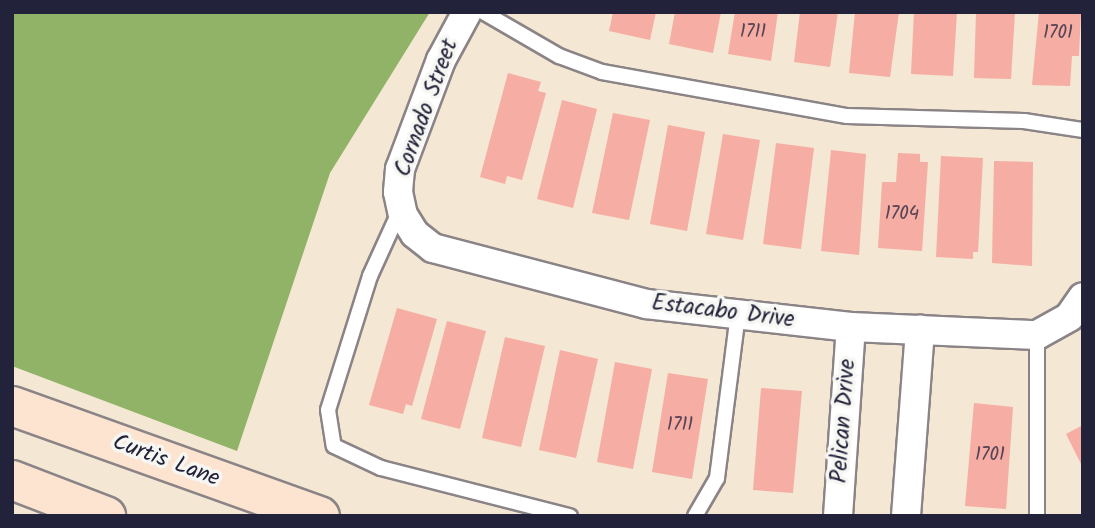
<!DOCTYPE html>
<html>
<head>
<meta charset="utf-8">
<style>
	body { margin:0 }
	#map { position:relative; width:1095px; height:528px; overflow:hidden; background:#f4e7d3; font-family:Kalam,sans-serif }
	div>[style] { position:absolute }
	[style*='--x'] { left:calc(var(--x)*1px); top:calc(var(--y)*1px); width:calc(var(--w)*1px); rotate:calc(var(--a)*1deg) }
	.forest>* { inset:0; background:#91b368 }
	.building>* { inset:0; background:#f6ada4 }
	.roads { filter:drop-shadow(2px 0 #8b8487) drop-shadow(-2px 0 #8b8487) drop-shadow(0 2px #8b8487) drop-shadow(0 -2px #8b8487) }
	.lane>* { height:14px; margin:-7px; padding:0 7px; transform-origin:7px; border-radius:7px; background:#fff }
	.street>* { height:28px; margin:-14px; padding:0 14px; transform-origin:14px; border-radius:14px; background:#fff }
	.secondary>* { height:38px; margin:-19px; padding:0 19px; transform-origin:19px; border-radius:19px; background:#fde4d1 }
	span { translate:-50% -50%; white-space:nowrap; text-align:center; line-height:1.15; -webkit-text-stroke:7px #f6f6f2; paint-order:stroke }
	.number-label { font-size:19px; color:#574555 }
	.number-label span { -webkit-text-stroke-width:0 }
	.street-label { font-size:23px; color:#22223b }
	.frame { position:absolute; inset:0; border:14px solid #22223b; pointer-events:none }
</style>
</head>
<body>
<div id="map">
	<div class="forest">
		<div style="clip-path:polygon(12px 12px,430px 12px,330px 173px,237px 451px,12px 366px)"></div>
	</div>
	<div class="building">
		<div style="clip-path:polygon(613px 12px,656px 12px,650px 40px,609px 31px)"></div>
		<div style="clip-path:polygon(675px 12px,721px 12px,713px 53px,669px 44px)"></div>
		<div style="clip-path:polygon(735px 12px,778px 12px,771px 61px,728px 54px)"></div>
		<div style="clip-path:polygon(800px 12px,838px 12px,830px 67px,794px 62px)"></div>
		<div style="clip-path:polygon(855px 12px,899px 12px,890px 77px,849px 73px)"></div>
		<div style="clip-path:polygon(914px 12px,957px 12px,953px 76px,911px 74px)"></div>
		<div style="clip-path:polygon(976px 12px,1015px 12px,1011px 79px,974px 78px)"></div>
		<div style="clip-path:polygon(1039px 12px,1081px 12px,1079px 56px,1072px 56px,1070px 86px,1032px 85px)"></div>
		<div style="clip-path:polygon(508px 73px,541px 82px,538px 91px,546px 93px,522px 180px,507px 176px,505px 184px,480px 177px)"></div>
		<div style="clip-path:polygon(562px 100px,597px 109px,573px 208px,537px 199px)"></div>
		<div style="clip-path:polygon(613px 113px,650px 120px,629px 220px,592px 213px)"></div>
		<div style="clip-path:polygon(668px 125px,705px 132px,687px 231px,650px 224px)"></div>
		<div style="clip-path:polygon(723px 134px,760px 140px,743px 240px,706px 234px)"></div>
		<div style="clip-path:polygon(776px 143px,814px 148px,801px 249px,763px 244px)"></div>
		<div style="clip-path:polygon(831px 150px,866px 154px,859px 255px,821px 251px)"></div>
		<div style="clip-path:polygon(898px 153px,920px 154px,920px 162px,928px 162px,922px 251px,878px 248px,882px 182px,896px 182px)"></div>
		<div style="clip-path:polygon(941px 156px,983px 158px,978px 252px,973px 252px,973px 259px,936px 257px)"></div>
		<div style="clip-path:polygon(994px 161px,1033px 162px,1032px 266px,992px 263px)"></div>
		<div style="clip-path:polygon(397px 308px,437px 319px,412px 406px,406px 404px,403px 414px,369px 405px)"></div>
		<div style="clip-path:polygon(447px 321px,486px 331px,460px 429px,421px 419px)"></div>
		<div style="clip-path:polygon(505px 337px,545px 346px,521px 447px,482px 438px)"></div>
		<div style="clip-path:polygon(560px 350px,598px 359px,576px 458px,539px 450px)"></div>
		<div style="clip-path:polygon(615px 362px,652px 369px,633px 469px,597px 462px)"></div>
		<div style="clip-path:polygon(668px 373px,708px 379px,692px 479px,652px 472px)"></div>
		<div style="clip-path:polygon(761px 388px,802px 391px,793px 493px,753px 490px)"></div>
		<div style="clip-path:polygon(974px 403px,1013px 407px,1006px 509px,965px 506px)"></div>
		<div style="clip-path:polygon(1083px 425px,1083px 468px,1066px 434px)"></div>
	</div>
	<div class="roads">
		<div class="lane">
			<div style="--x:483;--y:12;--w:88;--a:30.1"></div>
			<div style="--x:559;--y:56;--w:46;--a:20.4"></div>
			<div style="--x:602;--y:72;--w:249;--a:10.2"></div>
			<div style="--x:847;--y:116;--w:177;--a:1.6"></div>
			<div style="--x:1024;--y:121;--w:60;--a:8.7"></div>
			<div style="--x:401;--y:208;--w:75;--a:114.5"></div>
			<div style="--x:370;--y:276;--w:140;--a:107.4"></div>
			<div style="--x:328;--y:410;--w:36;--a:81"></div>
			<div style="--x:334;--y:446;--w:52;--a:25.1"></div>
			<div style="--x:381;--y:468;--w:195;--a:14.3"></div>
			<div style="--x:1037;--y:335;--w:181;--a:90"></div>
			<div style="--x:695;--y:516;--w:44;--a:-59.9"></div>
			<div style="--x:717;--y:478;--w:165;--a:-82.7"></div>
		</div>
		<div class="street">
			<div style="--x:467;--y:12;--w:55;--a:118.4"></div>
			<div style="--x:441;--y:60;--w:116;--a:110.6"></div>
			<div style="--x:400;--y:169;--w:23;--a:95"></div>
			<div style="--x:398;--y:192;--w:24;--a:78"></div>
			<div style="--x:403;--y:215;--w:22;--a:58"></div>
			<div style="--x:415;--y:234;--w:23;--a:38"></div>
			<div style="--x:433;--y:248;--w:220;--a:14.7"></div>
			<div style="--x:646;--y:304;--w:206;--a:6.4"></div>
			<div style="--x:851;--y:327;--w:186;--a:2.5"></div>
			<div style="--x:1037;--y:335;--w:37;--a:-29"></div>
			<div style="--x:1069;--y:317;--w:24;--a:-55"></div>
			<div style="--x:838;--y:516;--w:189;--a:-86.1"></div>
			<div style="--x:906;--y:516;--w:187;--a:-85.7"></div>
		</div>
		<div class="secondary">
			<div style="--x:12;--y:406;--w:327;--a:19.7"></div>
			<div style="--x:12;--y:480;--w:101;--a:21"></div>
		</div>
	</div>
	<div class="number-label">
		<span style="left:753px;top:33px">1711</span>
		<span style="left:1058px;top:34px">1701</span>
		<span style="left:902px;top:215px">1704</span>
		<span style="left:680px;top:426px">1711</span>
		<span style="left:990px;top:456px">1701</span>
	</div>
	<div class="street-label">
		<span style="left:427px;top:108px;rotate:-70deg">Cornado Street</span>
		<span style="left:723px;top:312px;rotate:7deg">Estacabo Drive</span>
		<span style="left:844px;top:421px;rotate:-86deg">Pelican Drive</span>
		<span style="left:166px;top:461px;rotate:20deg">Curtis Lane</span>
	</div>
	<div class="frame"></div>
</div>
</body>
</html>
